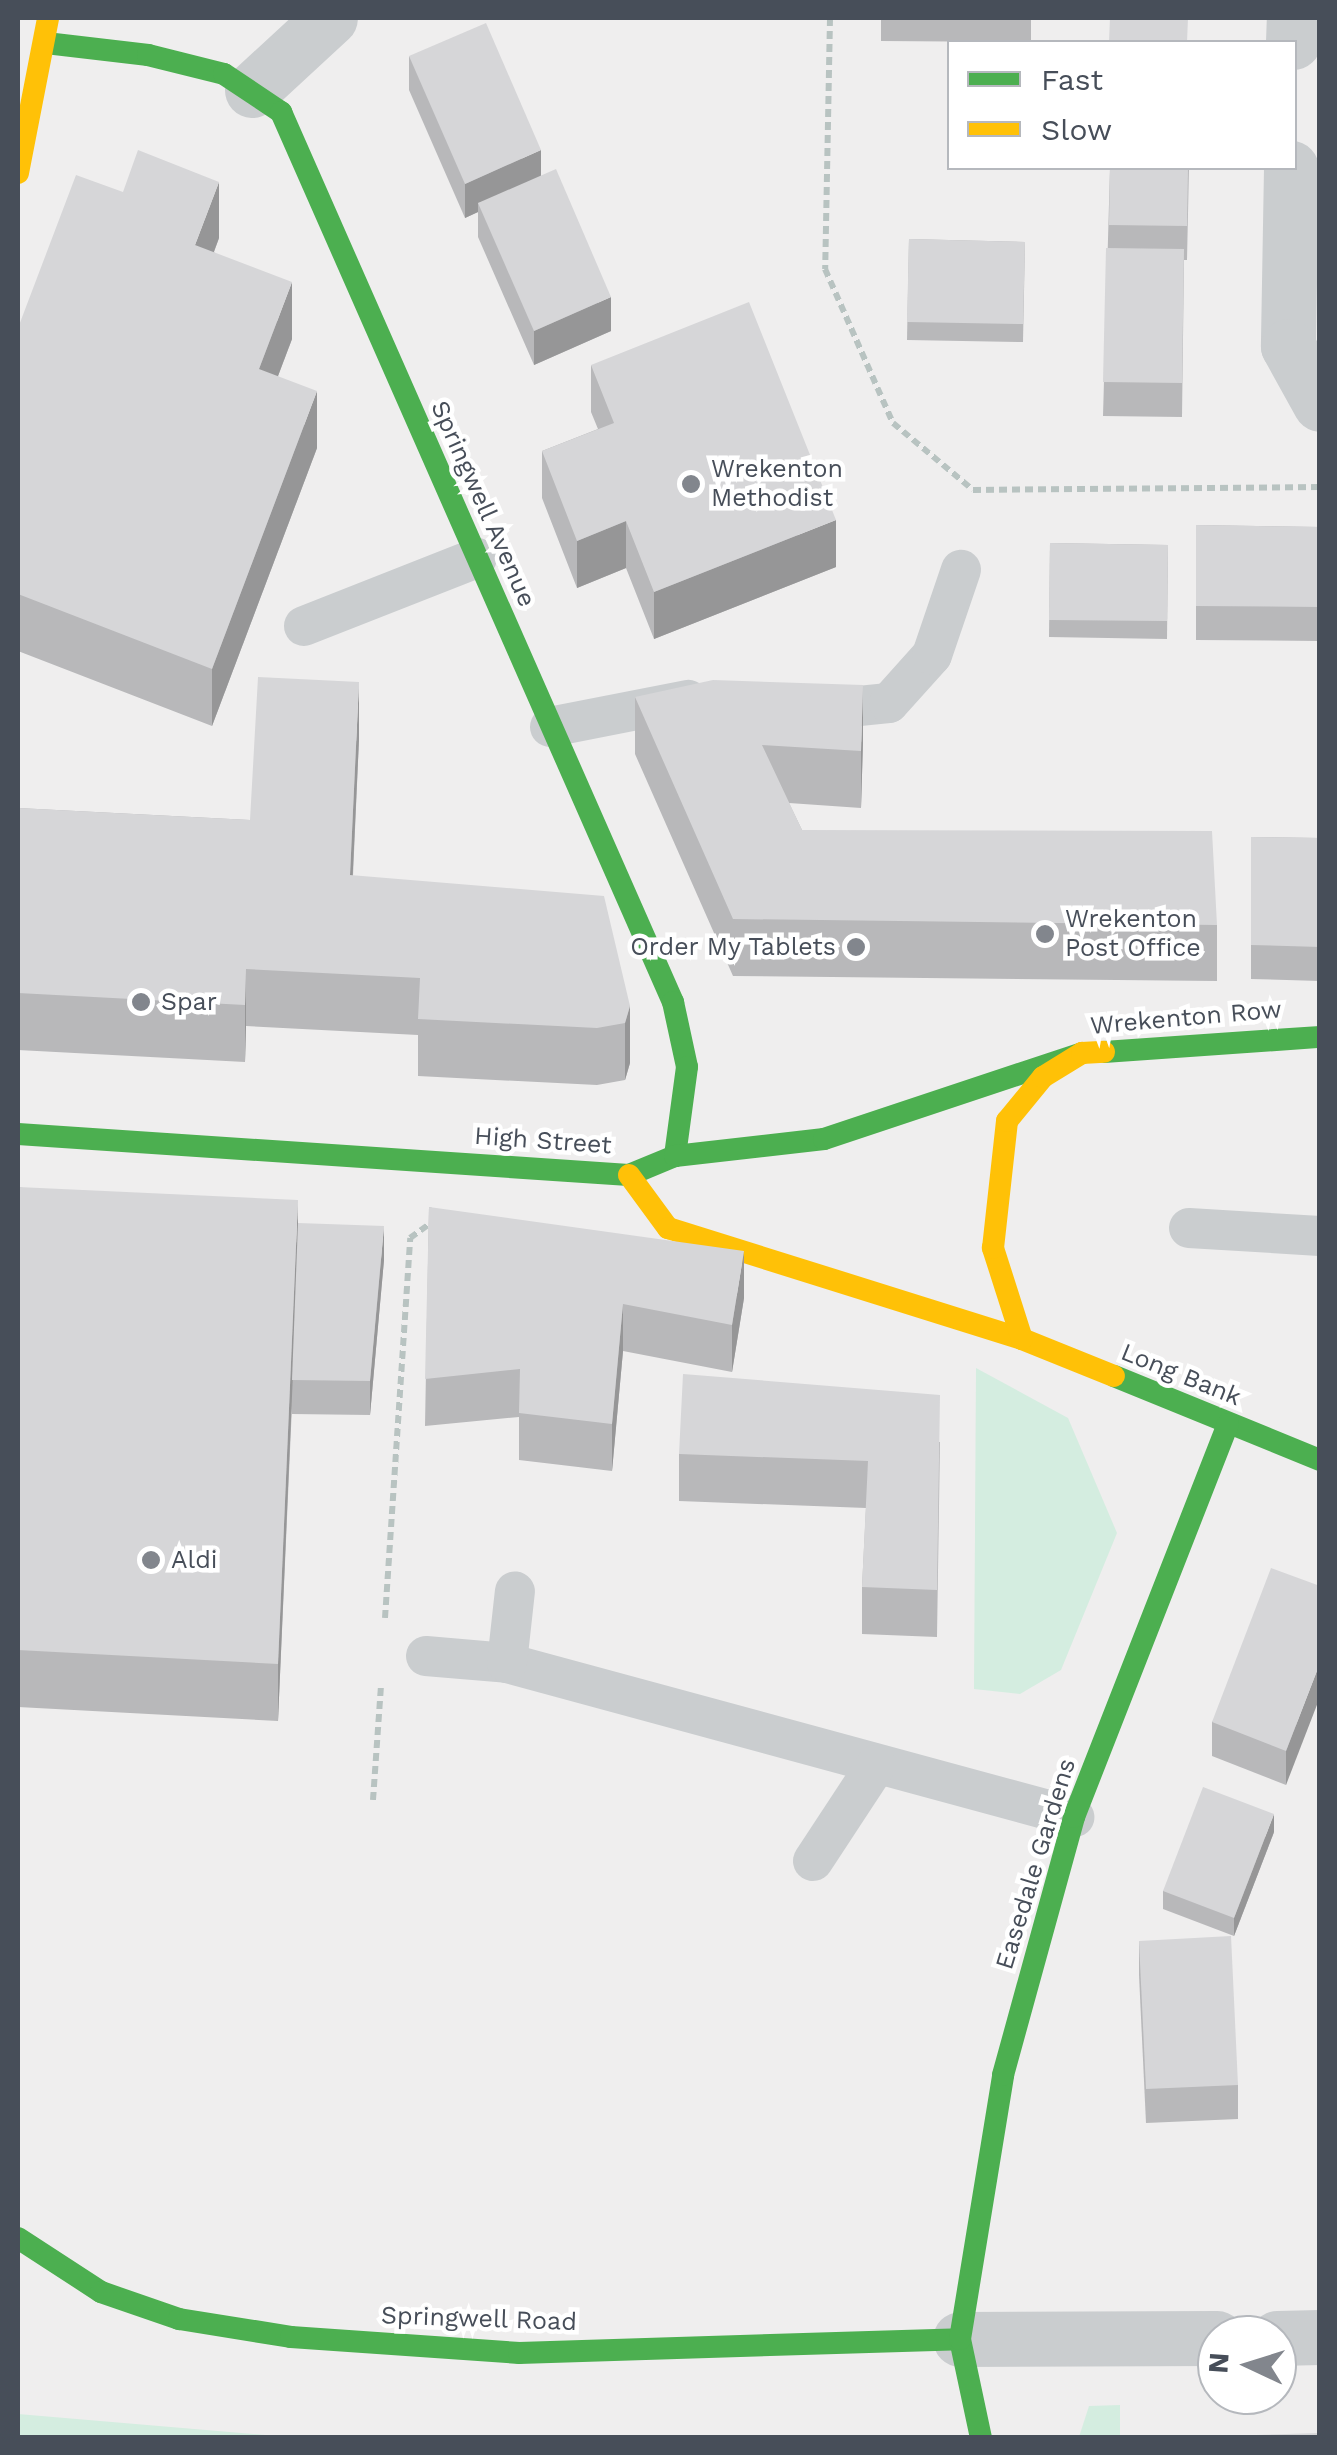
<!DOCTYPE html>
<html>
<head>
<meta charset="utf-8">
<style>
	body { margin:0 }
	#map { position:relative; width:1337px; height:2455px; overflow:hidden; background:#efeeee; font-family:"Work Sans",sans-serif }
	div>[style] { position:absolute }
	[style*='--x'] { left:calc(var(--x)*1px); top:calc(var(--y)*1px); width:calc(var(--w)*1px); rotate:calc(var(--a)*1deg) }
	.green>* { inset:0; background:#d4ede0 }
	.path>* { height:6px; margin-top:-3px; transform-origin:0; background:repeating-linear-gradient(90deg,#b8c3c1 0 8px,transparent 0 13px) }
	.lane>* { height:40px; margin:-20px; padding:0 20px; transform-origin:20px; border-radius:20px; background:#cacdcf }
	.street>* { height:55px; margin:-27.5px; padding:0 27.5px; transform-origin:27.5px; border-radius:27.5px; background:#cacdcf }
	.fast>* { height:22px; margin:-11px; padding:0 11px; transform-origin:11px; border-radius:11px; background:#4caf50 }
	.slow>* { height:22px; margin:-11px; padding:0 11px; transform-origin:11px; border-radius:11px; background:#ffc107 }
	.wall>* { inset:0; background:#b8b8ba }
	.shaded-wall>* { inset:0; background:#969697 }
	.building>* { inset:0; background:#d6d6d8 }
	.dots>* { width:28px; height:28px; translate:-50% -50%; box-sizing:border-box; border:5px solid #fff; border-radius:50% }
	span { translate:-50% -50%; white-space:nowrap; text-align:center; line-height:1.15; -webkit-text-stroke:9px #fff; paint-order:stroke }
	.poi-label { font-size:25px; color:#474e59 }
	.left { translate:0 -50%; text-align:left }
	.right { translate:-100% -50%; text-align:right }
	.street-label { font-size:25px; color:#474e59 }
	.frame { position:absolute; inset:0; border:20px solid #474e59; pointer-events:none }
	.legend { position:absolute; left:947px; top:40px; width:350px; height:130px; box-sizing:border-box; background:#fff; border:2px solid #b5b8bd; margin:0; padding:12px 18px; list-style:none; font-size:30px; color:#474e59 }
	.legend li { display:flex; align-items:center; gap:20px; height:50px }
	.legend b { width:50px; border:2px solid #b5b8bd }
	.north { position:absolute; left:1197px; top:2315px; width:100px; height:100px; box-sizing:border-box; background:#fff; border:2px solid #b5b8bd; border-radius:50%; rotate:274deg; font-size:28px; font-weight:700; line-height:40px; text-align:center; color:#474e59 }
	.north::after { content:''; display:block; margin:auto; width:35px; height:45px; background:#82868d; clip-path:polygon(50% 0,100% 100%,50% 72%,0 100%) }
</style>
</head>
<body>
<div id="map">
	<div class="green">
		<div style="clip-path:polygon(976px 1368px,1068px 1418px,1117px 1533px,1061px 1670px,1020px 1694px,974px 1689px)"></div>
		<div style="clip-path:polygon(1120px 2405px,1120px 2437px,1079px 2437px,1089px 2406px)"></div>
		<div style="clip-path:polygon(18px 2414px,288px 2437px,18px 2437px)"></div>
	</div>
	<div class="path">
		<div style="--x:830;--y:18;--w:251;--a:91.1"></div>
		<div style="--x:825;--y:269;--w:168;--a:66.2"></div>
		<div style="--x:893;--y:423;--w:104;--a:39.9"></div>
		<div style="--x:973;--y:490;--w:347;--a:-0.5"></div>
		<div style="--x:385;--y:1618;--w:381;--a:-86.2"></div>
		<div style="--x:410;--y:1238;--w:22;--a:-36"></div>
		<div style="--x:373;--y:1800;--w:115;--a:-86"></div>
	</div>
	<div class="lane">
		<div style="--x:304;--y:626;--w:186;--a:-21.5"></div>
		<div style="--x:810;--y:711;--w:79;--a:-5.8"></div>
		<div style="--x:889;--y:703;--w:64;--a:-48.1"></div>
		<div style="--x:932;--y:655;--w:90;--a:-71.2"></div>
		<div style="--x:550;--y:727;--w:141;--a:-11.1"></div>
		<div style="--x:1189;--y:1228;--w:131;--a:3.5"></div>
		<div style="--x:426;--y:1656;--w:81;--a:4.9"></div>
		<div style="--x:507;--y:1663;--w:588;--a:15.2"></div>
		<div style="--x:507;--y:1663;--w:72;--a:-83.7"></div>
		<div style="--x:813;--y:1861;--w:115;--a:-56.7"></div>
	</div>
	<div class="street">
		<div style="--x:1293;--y:42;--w:24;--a:-88"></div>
		<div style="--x:252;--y:90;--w:106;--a:-42.7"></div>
		<div style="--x:1291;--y:168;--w:178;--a:91"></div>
		<div style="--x:1288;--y:346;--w:66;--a:61.1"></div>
		<div style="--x:1277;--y:2338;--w:43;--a:-1.3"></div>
		<div style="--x:960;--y:2339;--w:257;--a:-0.2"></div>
	</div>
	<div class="fast">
		<div style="--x:46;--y:43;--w:103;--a:6.7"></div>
		<div style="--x:148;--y:55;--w:78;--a:14"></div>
		<div style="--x:224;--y:74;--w:69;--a:33.7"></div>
		<div style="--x:281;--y:112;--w:973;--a:66.23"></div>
		<div style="--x:673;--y:1002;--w:66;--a:77.8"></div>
		<div style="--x:687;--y:1067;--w:90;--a:97.7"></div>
		<div style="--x:1104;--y:1052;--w:217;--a:-4"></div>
		<div style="--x:18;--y:1134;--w:612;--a:3.84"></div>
		<div style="--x:629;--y:1175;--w:50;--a:-22.4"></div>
		<div style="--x:675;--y:1156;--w:150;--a:-6.5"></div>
		<div style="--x:824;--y:1139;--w:272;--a:-18.4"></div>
		<div style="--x:1114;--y:1376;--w:222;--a:22.2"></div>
		<div style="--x:18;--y:2238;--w:99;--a:33"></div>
		<div style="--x:101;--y:2292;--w:83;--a:19.1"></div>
		<div style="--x:179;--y:2319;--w:113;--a:9.1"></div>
		<div style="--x:291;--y:2337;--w:229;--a:4"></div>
		<div style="--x:519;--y:2353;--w:441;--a:-1.8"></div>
		<div style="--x:981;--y:2438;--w:101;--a:-102"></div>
		<div style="--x:960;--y:2339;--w:267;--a:-80.7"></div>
		<div style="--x:1003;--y:2075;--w:268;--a:-74.6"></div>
		<div style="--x:1074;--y:1817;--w:422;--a:-68.6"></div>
	</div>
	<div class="slow">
		<div style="--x:18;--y:173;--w:158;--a:-79"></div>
		<div style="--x:629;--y:1175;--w:66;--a:53.7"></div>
		<div style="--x:668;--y:1228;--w:371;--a:17.4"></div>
		<div style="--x:1022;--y:1339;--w:99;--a:21.9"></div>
		<div style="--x:1022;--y:1339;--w:96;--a:-107.7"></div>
		<div style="--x:993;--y:1248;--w:128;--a:-83.7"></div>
		<div style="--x:1007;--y:1121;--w:57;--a:-50.7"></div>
		<div style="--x:1043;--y:1077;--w:46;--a:-31.6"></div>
		<div style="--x:1082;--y:1053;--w:22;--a:-3"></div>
	</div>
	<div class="wall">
		<div style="clip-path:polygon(881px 18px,1031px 18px,1031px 42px,881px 41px)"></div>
		<div style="clip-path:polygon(409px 56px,541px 176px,611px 331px,534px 365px,478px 237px,478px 212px,465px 218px,409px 90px)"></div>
		<div style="clip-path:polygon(1110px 168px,1189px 168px,1187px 260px,1184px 260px,1182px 417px,1103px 416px)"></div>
		<div style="clip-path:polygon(219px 238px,214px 252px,292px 339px,278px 376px,317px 448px,212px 726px,18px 651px,18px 328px)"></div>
		<div style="clip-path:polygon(909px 239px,1025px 242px,1023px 342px,907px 340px)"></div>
		<div style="clip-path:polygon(591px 365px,836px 567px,654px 639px,626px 568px,577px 588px,542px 498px,542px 451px,598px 429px,591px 412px)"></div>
		<div style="clip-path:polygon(1196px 525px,1320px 527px,1320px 641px,1196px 640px)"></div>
		<div style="clip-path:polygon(1050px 543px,1168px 545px,1167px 639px,1049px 637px)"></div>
		<div style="clip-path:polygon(635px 697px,863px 742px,861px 808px,789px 803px,802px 830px,1217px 925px,1217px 981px,733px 976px,635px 754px)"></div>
		<div style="clip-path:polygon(359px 739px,353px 876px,630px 1006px,630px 1063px,625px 1080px,597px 1085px,418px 1076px,418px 1035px,246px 1026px,245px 1062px,18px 1050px,18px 808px,250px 820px)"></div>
		<div style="clip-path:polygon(1251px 837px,1320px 838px,1320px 981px,1251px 979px)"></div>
		<div style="clip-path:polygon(18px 1187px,384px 1260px,370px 1415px,292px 1414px,292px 1406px,278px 1721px,18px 1707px)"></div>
		<div style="clip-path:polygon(429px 1207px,744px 1298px,732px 1372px,623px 1351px,612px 1471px,519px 1460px,519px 1417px,425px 1426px)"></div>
		<div style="clip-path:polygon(940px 1442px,937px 1637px,862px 1634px,862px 1587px,866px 1508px,679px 1501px,679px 1454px)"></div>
		<div style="clip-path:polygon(1320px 1586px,1286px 1785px,1212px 1756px,1212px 1722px)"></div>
		<div style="clip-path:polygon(1274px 1832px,1234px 1936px,1163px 1909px,1163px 1891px)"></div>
		<div style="clip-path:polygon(1139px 1941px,1238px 2085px,1238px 2119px,1146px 2123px,1139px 1975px)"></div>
	</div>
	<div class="shaded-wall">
		<div style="clip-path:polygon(541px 150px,541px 184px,478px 203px,478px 212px,465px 218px,465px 184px)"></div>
		<div style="clip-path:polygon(219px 182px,219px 238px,195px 302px,195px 245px)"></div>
		<div style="clip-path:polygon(292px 282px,292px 339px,259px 426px,259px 369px)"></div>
		<div style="clip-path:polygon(611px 297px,611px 331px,534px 365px,534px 331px)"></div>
		<div style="clip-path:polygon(317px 391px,317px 448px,212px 726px,212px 669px)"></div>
		<div style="clip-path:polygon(836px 520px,836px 567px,654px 639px,654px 592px)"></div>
		<div style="clip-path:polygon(626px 521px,626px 568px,577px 588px,577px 541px)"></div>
		<div style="clip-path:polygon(359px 682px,359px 739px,350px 932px,350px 875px)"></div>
		<div style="clip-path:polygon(863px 685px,863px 742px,861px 808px,861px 751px)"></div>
		<div style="clip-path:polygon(246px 969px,246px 1026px,245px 1062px,245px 1005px)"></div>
		<div style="clip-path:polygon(630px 1006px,630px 1063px,625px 1080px,625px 1023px)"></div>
		<div style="clip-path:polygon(298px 1200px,298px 1257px,278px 1721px,278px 1664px)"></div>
		<div style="clip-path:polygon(384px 1226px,384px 1260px,370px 1415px,370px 1381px)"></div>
		<div style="clip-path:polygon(744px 1251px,744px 1298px,732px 1372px,732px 1325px)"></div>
		<div style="clip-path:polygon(623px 1304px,623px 1351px,612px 1471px,612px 1424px)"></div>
		<div style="clip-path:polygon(1320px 1663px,1320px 1697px,1286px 1785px,1286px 1751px)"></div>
		<div style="clip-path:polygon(1274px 1814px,1274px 1832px,1234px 1936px,1234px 1918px)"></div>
	</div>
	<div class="building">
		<div style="clip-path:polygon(1110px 18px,1188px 18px,1187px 42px,1109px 42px)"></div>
		<div style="clip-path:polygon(486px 23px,541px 150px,465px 184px,409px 56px)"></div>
		<div style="clip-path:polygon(138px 150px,219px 182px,195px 245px,292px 282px,259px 369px,317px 391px,212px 669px,18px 594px,18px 328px,76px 175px,123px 192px)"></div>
		<div style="clip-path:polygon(1110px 168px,1188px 168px,1187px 226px,1109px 225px)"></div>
		<div style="clip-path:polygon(556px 169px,611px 297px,534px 331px,478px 203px)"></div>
		<div style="clip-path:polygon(909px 239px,1025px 242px,1023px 324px,907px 322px)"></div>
		<div style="clip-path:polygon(1106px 248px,1184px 249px,1182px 383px,1103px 382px)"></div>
		<div style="clip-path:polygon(749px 302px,836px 520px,654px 592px,626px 521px,577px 541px,542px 451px,614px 423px,591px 365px)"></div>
		<div style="clip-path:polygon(1196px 525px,1320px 527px,1320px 607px,1196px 606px)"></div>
		<div style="clip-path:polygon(1050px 543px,1168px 545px,1167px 621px,1049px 620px)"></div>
		<div style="clip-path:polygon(258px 677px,359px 682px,350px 875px,604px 896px,630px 1006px,625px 1023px,597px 1028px,418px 1019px,420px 978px,246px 969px,245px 1005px,18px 993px,18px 808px,250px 820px)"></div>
		<div style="clip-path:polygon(713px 680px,863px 685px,861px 751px,762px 745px,802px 830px,1212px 831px,1217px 925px,733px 919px,635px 697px)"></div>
		<div style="clip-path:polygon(1251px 837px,1320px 838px,1320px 947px,1251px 945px)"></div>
		<div style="clip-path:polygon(18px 1187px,298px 1200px,278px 1664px,18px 1650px)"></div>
		<div style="clip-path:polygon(429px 1207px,744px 1251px,732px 1325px,623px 1304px,612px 1424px,519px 1413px,520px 1369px,425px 1379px)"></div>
		<div style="clip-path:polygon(298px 1223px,384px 1226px,370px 1381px,292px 1380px)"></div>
		<div style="clip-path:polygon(683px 1374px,940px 1395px,937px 1590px,862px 1587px,868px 1461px,679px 1454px)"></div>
		<div style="clip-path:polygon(1271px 1568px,1320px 1586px,1320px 1663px,1286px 1751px,1212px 1722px)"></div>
		<div style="clip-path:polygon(1203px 1787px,1274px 1814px,1234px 1918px,1163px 1891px)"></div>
		<div style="clip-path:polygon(1231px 1936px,1238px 2085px,1146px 2089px,1139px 1941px)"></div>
		<div style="clip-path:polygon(1317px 2103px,1320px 2103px,1320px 2170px)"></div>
		<div style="clip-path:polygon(1320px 2433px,1320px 2438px,1160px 2438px)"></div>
	</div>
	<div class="dots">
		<div style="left:691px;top:484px;background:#82868d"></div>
		<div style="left:1045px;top:934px;background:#82868d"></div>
		<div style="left:856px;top:947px;background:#82868d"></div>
		<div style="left:141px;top:1002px;background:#82868d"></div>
		<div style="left:151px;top:1560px;background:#82868d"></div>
	</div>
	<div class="poi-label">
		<span class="left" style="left:711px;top:484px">Wrekenton<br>Methodist</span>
		<span class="left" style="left:1065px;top:934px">Wrekenton<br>Post Office</span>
		<span class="right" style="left:836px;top:947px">Order My Tablets</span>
		<span class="left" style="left:161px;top:1002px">Spar</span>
		<span class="left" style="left:171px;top:1560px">Aldi</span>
	</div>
	<div class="street-label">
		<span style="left:483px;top:504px;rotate:66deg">Springwell Avenue</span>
		<span style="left:1186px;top:1018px;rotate:-5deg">Wrekenton Row</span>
		<span style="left:543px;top:1141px;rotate:4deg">High Street</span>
		<span style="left:1181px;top:1375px;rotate:22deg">Long Bank</span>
		<span style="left:1036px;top:1864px;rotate:-73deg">Easedale Gardens</span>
		<span style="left:479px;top:2319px;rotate:2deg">Springwell Road</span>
	</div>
	<div class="frame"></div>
	<ul class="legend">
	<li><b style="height:12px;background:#4caf50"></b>Fast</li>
	<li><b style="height:12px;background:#ffc107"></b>Slow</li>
	</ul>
	<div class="north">N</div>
</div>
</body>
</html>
